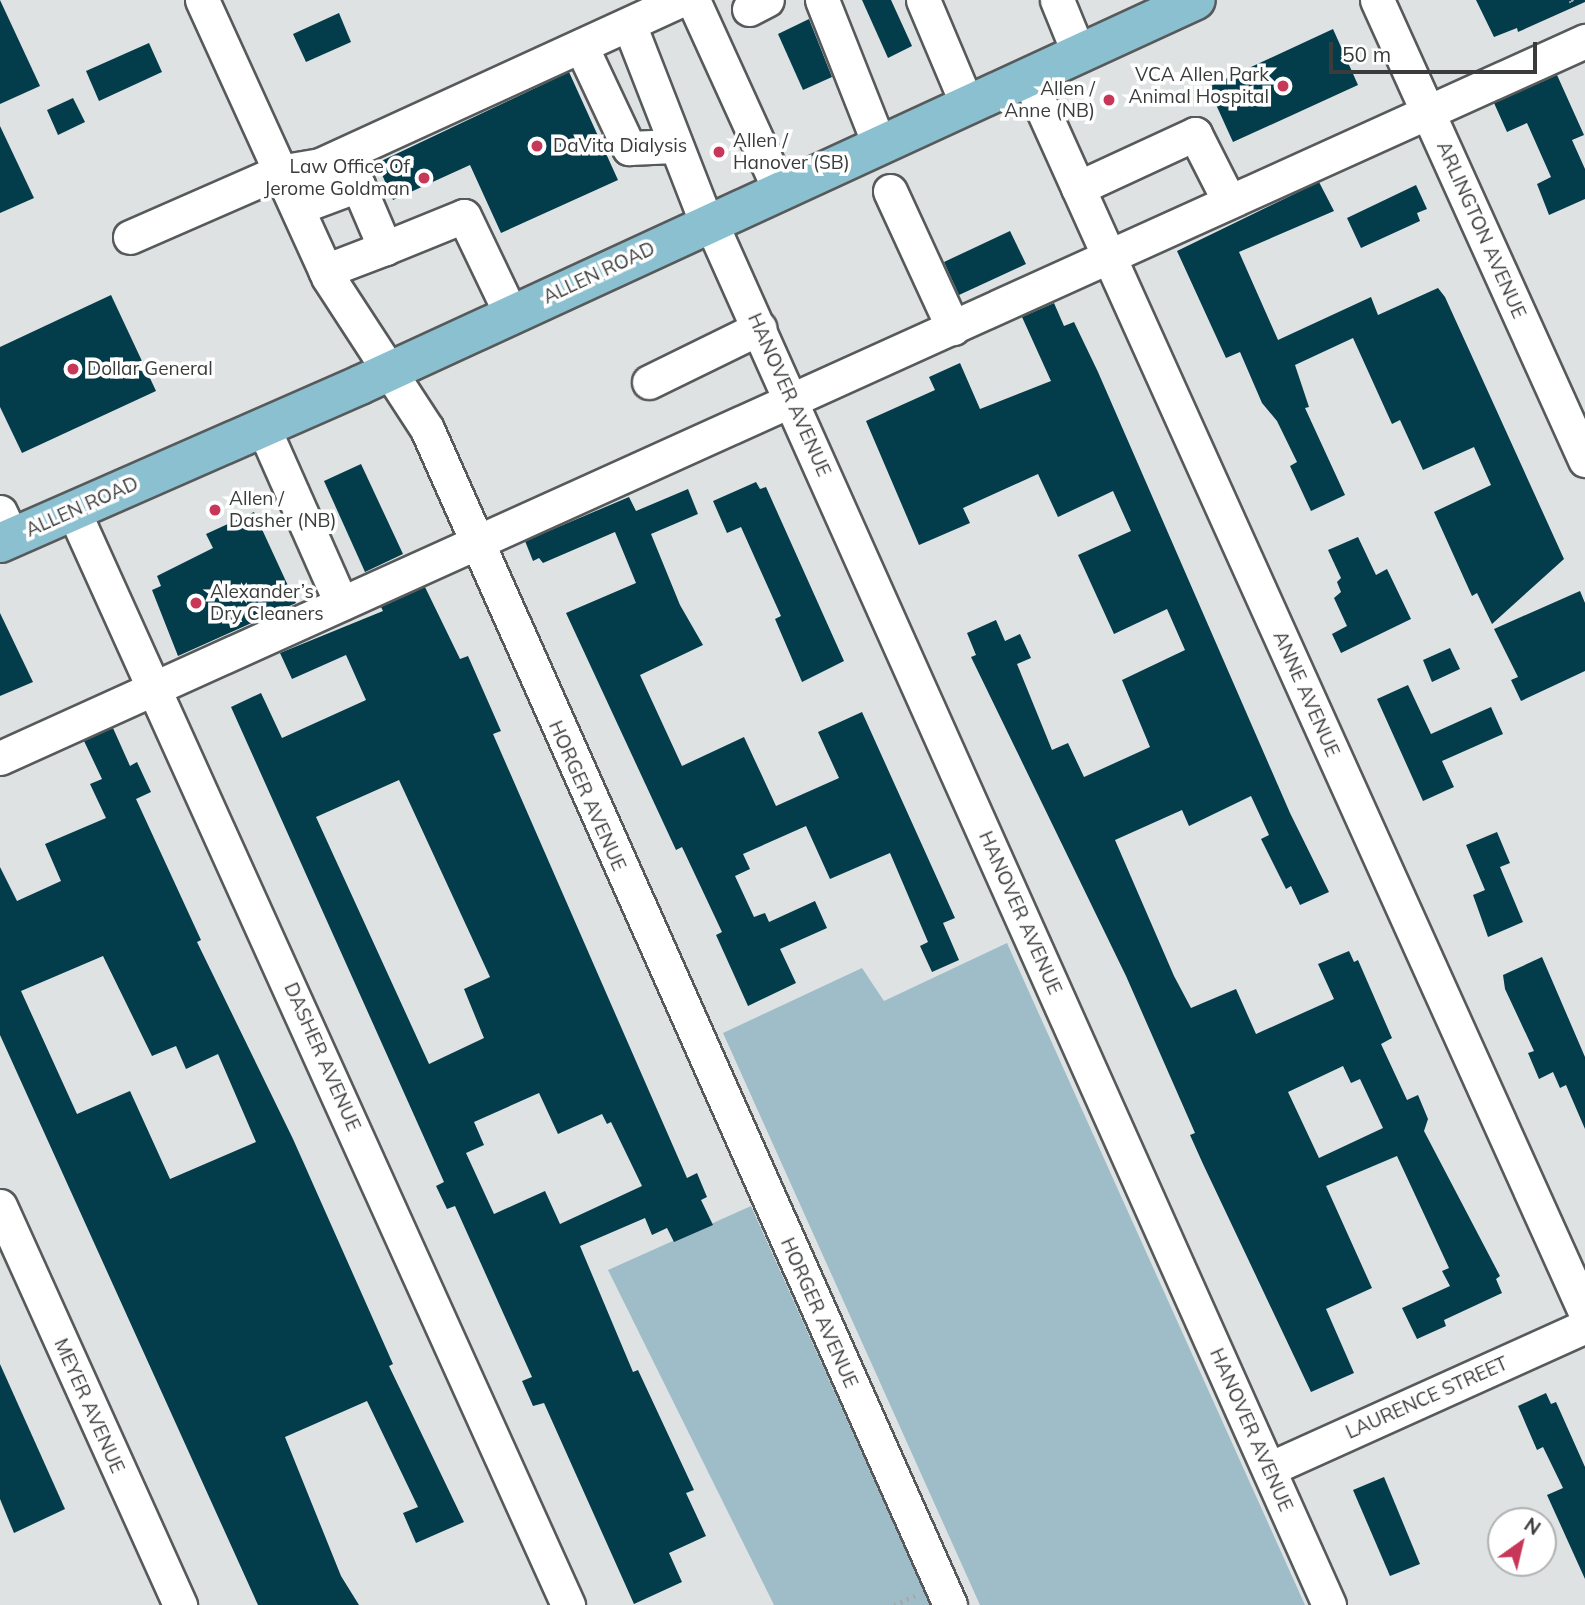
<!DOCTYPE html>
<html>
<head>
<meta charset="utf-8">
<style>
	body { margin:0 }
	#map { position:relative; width:1585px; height:1605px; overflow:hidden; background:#dee2e3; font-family:Mulish,sans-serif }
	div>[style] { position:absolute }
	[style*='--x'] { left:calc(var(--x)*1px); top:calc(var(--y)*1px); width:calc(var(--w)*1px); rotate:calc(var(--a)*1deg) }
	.green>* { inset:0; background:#9fbdc8 }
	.building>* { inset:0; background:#033c4b }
	.path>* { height:4.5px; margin-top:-2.25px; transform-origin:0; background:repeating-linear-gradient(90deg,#a5a8a9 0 2px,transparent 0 7px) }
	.roads { filter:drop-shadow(2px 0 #575a5b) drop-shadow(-2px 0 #575a5b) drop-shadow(0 2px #575a5b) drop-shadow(0 -2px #575a5b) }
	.minor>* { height:33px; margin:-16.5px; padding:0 16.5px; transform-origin:16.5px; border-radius:16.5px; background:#fff }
	.major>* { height:38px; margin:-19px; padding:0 19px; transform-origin:19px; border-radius:19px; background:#8bc0d0 }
	.dots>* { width:19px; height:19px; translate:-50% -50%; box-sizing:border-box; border:4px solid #fff; border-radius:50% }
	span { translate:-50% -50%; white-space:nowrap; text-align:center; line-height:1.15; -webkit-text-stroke:7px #fff; paint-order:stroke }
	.poi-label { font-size:19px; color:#3a3b3b }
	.right { translate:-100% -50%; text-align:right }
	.left { translate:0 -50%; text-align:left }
	.street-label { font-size:19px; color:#3a3b3b }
	.north { position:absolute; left:1487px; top:1507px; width:70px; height:70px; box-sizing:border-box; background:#fff; border:2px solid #b0b1b1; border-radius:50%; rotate:34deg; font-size:19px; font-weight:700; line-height:28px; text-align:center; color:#3a3b3b }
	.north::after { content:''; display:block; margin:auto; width:24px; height:32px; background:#c73758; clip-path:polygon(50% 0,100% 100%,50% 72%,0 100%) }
	.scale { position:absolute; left:1329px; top:42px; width:208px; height:32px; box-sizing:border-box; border:4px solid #3a3b3b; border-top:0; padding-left:9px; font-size:21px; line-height:24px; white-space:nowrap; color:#3a3b3b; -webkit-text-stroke:5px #fff; paint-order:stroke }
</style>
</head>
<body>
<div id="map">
	<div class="green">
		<div style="clip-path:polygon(1007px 943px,1305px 1605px,980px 1605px,723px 1033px,862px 968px,884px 1001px)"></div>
		<div style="clip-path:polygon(751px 1206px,930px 1605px,774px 1605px,608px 1270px)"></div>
	</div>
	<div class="building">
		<div style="clip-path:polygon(0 0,40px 86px,0 104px)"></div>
		<div style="clip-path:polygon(862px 0,891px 0,912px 46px,888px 58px)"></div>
		<div style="clip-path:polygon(1476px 0,1585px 0,1585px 2px,1518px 32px,1517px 28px,1494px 37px)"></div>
		<div style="clip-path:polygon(339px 13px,351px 42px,306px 62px,293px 34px)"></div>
		<div style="clip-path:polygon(809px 19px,832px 77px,803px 90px,778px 34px)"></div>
		<div style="clip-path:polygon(1333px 29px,1358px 85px,1233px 142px,1208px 87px)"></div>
		<div style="clip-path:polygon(149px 43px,162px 72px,99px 101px,86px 71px)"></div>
		<div style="clip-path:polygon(569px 72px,618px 180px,501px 233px,470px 165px,393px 200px,377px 163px)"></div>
		<div style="clip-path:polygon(1557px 75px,1584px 135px,1572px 140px,1585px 169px,1585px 199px,1549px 215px,1537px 184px,1551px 177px,1527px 123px,1507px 132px,1494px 103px)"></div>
		<div style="clip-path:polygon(73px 98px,85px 122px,58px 135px,47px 110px)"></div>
		<div style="clip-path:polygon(0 126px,34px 198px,0 213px)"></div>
		<div style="clip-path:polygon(1319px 182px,1334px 211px,1239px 252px,1278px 340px,1371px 297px,1378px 315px,1438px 288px,1445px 297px,1564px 559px,1492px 624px,1477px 593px,1472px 596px,1434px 512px,1491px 485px,1474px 447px,1423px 470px,1400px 420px,1392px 424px,1353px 338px,1295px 365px,1309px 407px,1305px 408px,1345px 495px,1311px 511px,1290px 466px,1297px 462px,1277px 421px,1262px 403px,1240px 352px,1226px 358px,1177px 251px)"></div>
		<div style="clip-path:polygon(1416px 185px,1427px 209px,1417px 213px,1420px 221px,1361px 248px,1347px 218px)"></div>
		<div style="clip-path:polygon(1010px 231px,1026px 264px,959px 295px,944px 262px)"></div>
		<div style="clip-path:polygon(111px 295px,156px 391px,22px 453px,0 407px,0 347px)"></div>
		<div style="clip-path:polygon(evenodd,1054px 303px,1064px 326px,1074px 322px,1098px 372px,1290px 813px,1329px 892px,1300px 905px,1291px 886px,1286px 889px,1261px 839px,1269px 835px,1251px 796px,1189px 826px,1182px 810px,1115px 840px,1174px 976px,1191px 1008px,1236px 989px,1256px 1034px,1334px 999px,1318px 964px,1349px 951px,1354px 962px,1358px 960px,1392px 1038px,1381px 1044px,1407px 1100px,1418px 1095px,1428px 1119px,1424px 1131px,1500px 1276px,1496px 1279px,1502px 1293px,1444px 1320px,1446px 1326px,1417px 1339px,1402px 1308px,1450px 1286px,1442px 1271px,1449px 1268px,1397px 1156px,1326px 1186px,1372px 1288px,1326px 1309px,1354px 1373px,1311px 1392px,1203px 1164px,1190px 1135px,1195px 1133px,1126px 976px,971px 657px,976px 655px,967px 633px,996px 620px,1005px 641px,1020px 634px,1031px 658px,1017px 664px,1052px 750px,1068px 743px,1084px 777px,1150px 747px,1122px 680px,1185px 650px,1167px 609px,1114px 634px,1078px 555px,1131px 531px,1113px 491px,1058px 517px,1038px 474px,963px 508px,970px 523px,919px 545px,866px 421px,935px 390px,929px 377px,960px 363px,980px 409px,1051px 381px,1022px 317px,1054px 303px,1343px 1066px,1351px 1083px,1360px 1079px,1383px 1128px,1319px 1158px,1288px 1092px,1343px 1066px)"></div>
		<div style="clip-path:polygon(361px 464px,403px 554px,365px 572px,324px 481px)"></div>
		<div style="clip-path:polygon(756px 482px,760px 489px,766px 487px,844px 661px,802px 682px,775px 619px,781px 616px,741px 527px,727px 533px,713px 501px)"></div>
		<div style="clip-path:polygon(688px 489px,698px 514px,651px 534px,680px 605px,703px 645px,640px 675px,682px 766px,744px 737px,776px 806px,839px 778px,818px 732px,862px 712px,955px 918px,943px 923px,959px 960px,932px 972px,920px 946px,928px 942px,890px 853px,830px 879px,806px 826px,743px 854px,750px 869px,735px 876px,754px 917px,765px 913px,769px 922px,815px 901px,827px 928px,780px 949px,796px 983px,748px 1006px,716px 935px,722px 932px,682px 847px,676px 850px,566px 613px,636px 583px,615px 532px,543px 563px,539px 558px,533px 561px,525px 541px,629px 497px,636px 511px)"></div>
		<div style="clip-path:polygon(254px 512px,296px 603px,178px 656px,152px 590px,161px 586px,157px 576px,213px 548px,206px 534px)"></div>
		<div style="clip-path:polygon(1358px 537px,1376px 575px,1387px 569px,1411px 619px,1341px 653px,1332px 634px,1347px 626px,1334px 598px,1341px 592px,1337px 582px,1341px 578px,1328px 550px)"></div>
		<div style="clip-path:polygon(evenodd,425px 587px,460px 659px,468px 656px,501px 731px,493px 734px,687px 1178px,697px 1173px,707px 1197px,701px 1200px,713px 1225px,674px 1242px,667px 1228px,652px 1235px,645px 1218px,580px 1246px,633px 1372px,638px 1370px,694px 1490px,686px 1493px,706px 1536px,669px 1553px,682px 1582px,634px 1604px,544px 1403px,533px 1406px,522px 1381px,532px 1377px,455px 1206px,447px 1209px,436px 1186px,444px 1182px,231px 707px,261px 693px,282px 738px,366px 700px,346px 655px,292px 679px,280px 653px,383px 611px,381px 607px,425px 587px,399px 780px,490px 977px,464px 989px,484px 1038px,429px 1064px,316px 817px,399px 780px,425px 587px,539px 1093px,558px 1134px,602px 1114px,607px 1124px,611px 1122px,642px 1186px,560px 1224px,545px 1191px,494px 1214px,466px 1153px,484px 1145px,474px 1122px,539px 1093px)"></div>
		<div style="clip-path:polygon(1580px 591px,1585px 603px,1585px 671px,1521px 701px,1511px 680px,1518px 677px,1494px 629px)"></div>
		<div style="clip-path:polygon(0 613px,33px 682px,0 696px)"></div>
		<div style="clip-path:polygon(1450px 648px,1460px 669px,1432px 682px,1423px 660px)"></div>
		<div style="clip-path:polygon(1408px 685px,1431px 734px,1491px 707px,1503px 734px,1442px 761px,1454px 787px,1423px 801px,1377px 699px)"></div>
		<div style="clip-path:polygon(evenodd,113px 728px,130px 766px,137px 762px,151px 792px,136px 799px,201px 940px,197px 942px,293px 1139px,393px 1364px,389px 1366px,464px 1522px,416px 1543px,403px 1513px,418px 1507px,367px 1401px,285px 1437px,341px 1576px,359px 1605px,258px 1605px,0 1035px,0 867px,17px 901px,61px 881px,45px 844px,106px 818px,90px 784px,102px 779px,84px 741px,113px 728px,103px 956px,152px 1056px,176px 1046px,186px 1069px,218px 1054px,256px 1142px,170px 1179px,130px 1091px,77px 1114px,21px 991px,103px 956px)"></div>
		<div style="clip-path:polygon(1497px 832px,1510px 863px,1500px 867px,1523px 922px,1488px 937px,1473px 895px,1485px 890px,1466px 845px)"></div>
		<div style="clip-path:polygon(1542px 957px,1585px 1057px,1585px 1129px,1566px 1085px,1560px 1088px,1553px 1072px,1539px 1079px,1528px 1053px,1534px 1051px,1505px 989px,1503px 975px)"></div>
		<div style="clip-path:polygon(0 1364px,65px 1509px,14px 1533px,0 1499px)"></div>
		<div style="clip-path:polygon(1546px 1393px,1551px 1404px,1556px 1402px,1585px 1467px,1585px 1579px,1547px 1495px,1563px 1488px,1543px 1447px,1537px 1450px,1518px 1406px)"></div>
		<div style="clip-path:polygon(1384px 1477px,1420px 1564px,1390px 1576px,1353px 1490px)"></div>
	</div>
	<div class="path">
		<div style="--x:1571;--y:0;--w:4;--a:56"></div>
		<div style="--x:894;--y:1605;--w:24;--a:-24"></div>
	</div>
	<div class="roads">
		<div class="minor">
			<div style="--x:202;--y:0;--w:304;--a:65.5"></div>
			<div style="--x:328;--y:277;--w:181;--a:56.9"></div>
			<div style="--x:427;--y:429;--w:1287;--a:66.02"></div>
			<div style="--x:693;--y:0;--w:208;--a:65.5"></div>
			<div style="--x:822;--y:0;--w:155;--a:68.4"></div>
			<div style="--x:923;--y:0;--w:113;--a:67.1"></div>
			<div style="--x:1057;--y:0;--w:58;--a:67.8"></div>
			<div style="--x:1377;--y:0;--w:505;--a:65.67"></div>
			<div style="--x:749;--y:9;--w:20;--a:-27"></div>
			<div style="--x:629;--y:24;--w:212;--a:68.7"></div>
			<div style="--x:581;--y:46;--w:113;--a:64.8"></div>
			<div style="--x:629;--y:148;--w:46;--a:-2.5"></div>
			<div style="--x:1028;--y:77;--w:1355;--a:65.72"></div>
			<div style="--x:1078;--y:188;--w:129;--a:-24.8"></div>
			<div style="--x:1195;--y:134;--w:75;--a:63.1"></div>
			<div style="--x:890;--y:191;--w:151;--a:65.3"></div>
			<div style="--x:299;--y:207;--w:63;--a:-20.4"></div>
			<div style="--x:358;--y:185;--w:69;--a:66.8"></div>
			<div style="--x:385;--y:248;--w:64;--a:159"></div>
			<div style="--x:710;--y:221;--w:1516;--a:65.9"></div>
			<div style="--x:130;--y:237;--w:163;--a:-23.6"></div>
			<div style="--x:279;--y:172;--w:42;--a:-9.7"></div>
			<div style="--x:320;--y:165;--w:397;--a:-24.6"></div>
			<div style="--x:385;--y:248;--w:85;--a:-22.1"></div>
			<div style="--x:464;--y:216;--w:109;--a:64.4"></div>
			<div style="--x:649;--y:382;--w:123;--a:-26.1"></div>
			<div style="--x:263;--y:427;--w:193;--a:66.1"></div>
			<div style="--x:73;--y:510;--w:1202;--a:65.67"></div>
			<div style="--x:0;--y:512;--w:29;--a:65"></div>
			<div style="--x:0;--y:758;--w:1740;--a:-24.34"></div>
			<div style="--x:0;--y:1206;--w:438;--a:65.7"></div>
			<div style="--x:1269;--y:1469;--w:347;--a:-24.3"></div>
		</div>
		<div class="major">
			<div style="--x:0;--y:543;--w:393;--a:-23.7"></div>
			<div style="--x:360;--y:385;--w:920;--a:-24.73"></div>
		</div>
	</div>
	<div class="dots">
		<div style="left:1283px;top:86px;background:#c73758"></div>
		<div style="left:1109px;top:100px;background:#c73758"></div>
		<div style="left:537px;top:146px;background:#c73758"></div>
		<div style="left:719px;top:152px;background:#c73758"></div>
		<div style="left:424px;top:178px;background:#c73758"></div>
		<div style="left:73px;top:369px;background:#c73758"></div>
		<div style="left:215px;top:510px;background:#c73758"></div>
		<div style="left:196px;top:603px;background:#c73758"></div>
	</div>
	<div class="poi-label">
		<span class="right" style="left:1269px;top:86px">VCA Allen Park<br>Animal Hospital</span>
		<span class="right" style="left:1095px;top:100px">Allen /<br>Anne (NB)</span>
		<span class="left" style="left:733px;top:152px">Allen /<br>Hanover (SB)</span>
		<span class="left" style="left:553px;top:146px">DaVita Dialysis</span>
		<span class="right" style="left:410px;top:178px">Law Office Of<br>Jerome Goldman</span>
		<span class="left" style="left:87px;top:369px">Dollar General</span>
		<span class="left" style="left:229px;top:510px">Allen /<br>Dasher (NB)</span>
		<span class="left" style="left:210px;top:603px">Alexander’s<br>Dry Cleaners</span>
	</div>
	<div class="street-label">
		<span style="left:1481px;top:230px;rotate:66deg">ARLINGTON AVENUE</span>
		<span style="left:599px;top:273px;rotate:-25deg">ALLEN ROAD</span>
		<span style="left:789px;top:395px;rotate:66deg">HANOVER AVENUE</span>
		<span style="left:82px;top:507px;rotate:-24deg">ALLEN ROAD</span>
		<span style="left:1306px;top:694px;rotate:66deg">ANNE AVENUE</span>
		<span style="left:587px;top:796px;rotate:66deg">HORGER AVENUE</span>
		<span style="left:1020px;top:913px;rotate:66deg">HANOVER AVENUE</span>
		<span style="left:322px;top:1057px;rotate:66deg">DASHER AVENUE</span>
		<span style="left:819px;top:1313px;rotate:66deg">HORGER AVENUE</span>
		<span style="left:1427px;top:1398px;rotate:-24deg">LAURENCE STREET</span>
		<span style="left:89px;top:1406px;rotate:66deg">MEYER AVENUE</span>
		<span style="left:1251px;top:1430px;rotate:66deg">HANOVER AVENUE</span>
	</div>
	<div class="north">N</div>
	<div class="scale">50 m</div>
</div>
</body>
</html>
